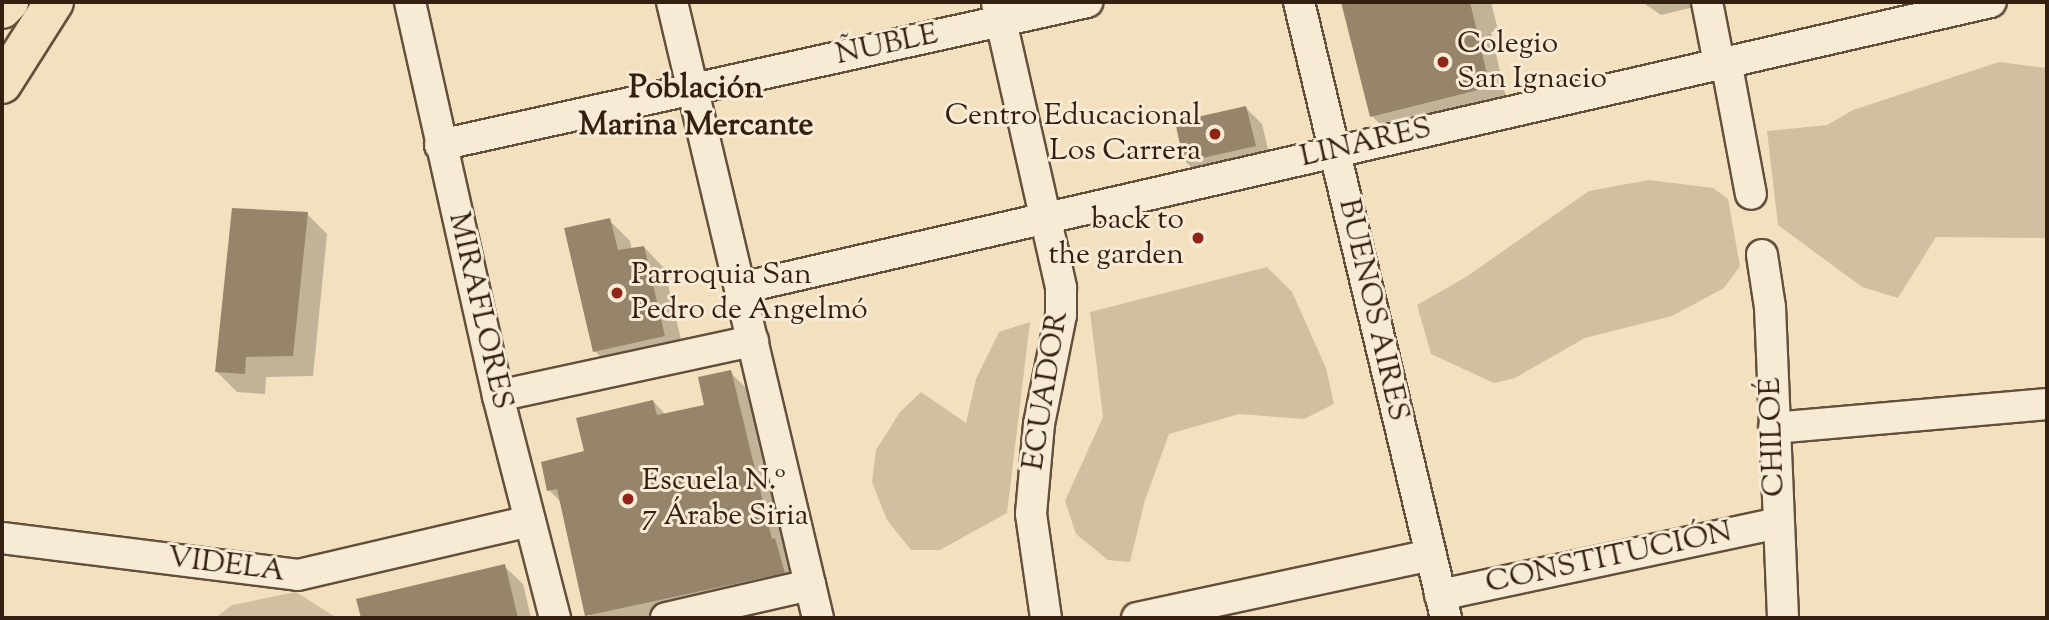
<!DOCTYPE html>
<html>
<head>
<meta charset="utf-8">
<style>
	body { margin:0 }
	#map { position:relative; width:2049px; height:620px; overflow:hidden; background:#f2e0bf; font-family:"Sorts Mill Goudy",serif }
	div>[style] { position:absolute }
	[style*='--x'] { left:calc(var(--x)*1px); top:calc(var(--y)*1px); width:calc(var(--w)*1px); rotate:calc(var(--a)*1deg) }
	.green>* { inset:0; background:#d2bfa1 }
	.shadow>* { inset:0; background:#0003 }
	.building>* { inset:0; background:#96846b }
	.roads { filter:drop-shadow(2px 0 #63503c) drop-shadow(-2px 0 #63503c) drop-shadow(0 2px #63503c) drop-shadow(0 -2px #63503c) }
	.minor>* { height:30px; margin:-15px; padding:0 15px; transform-origin:15px; border-radius:15px; background:#f7ebd5 }
	.major>* { height:38px; margin:-19px; padding:0 19px; transform-origin:19px; border-radius:19px; background:#f2e0bf }
	.dots>* { width:19px; height:19px; translate:-50% -50%; box-sizing:border-box; border:4px solid #f7ebd5; border-radius:50% }
	span { translate:-50% -50%; white-space:nowrap; text-align:center; line-height:1.15; -webkit-text-stroke:6px #f7ebd5; paint-order:stroke }
	.poi-label { font-size:30px; color:#332011 }
	.left { translate:0 -50%; text-align:left }
	.right { translate:-100% -50%; text-align:right }
	.street-label { font-size:30px; color:#332011 }
	.neighbourhood-label { font-size:32px; color:#332011; font-weight:700 }
	.frame { position:absolute; inset:0; border:4px solid #332011; pointer-events:none }
</style>
</head>
<body>
<div id="map">
	<div class="green">
		<div style="clip-path:polygon(1999px 62px,2047px 68px,2047px 238px,1936px 237px,1898px 298px,1862px 287px,1778px 225px,1767px 131px,1827px 125px,1853px 110px)"></div>
		<div style="clip-path:polygon(1649px 180px,1713px 188px,1728px 199px,1740px 266px,1724px 288px,1672px 316px,1585px 338px,1515px 378px,1494px 383px,1431px 354px,1417px 305px,1466px 277px,1589px 191px)"></div>
		<div style="clip-path:polygon(1267px 267px,1292px 292px,1326px 368px,1334px 404px,1304px 419px,1239px 414px,1169px 434px,1145px 500px,1130px 562px,1108px 560px,1076px 534px,1065px 501px,1103px 417px,1090px 312px)"></div>
		<div style="clip-path:polygon(1030px 322px,1007px 513px,940px 550px,911px 550px,887px 520px,872px 482px,876px 450px,900px 412px,921px 392px,966px 423px,976px 379px,999px 332px)"></div>
		<div style="clip-path:polygon(296px 592px,337px 618px,215px 618px,232px 605px)"></div>
	</div>
	<div class="shadow">
		<div style="clip-path:polygon(1343px 2px,1491px 2px,1498px 30px,1491px 32px,1508px 106px,1391px 135px,1372px 116px)"></div>
		<div style="clip-path:polygon(1642px 2px,1706px 2px,1706px 4px,1661px 15px)"></div>
		<div style="clip-path:polygon(1246px 108px,1262px 124px,1271px 162px,1201px 177px,1185px 161px)"></div>
		<div style="clip-path:polygon(307px 214px,327px 234px,313px 376px,266px 377px,265px 394px,237px 392px,216px 371px)"></div>
		<div style="clip-path:polygon(609px 220px,630px 241px,632px 250px,644px 247px,664px 268px,685px 356px,615px 372px,595px 351px)"></div>
		<div style="clip-path:polygon(730px 372px,747px 389px,787px 552px,800px 589px,666px 618px,590px 618px,562px 503px,549px 490px,586px 453px,653px 401px,666px 415px,707px 407px)"></div>
		<div style="clip-path:polygon(504px 566px,523px 584px,531px 618px,363px 618px,358px 600px)"></div>
	</div>
	<div class="building">
		<div style="clip-path:polygon(1341px 2px,1470px 2px,1490px 87px,1370px 117px)"></div>
		<div style="clip-path:polygon(1246px 106px,1256px 146px,1184px 162px,1175px 122px)"></div>
		<div style="clip-path:polygon(232px 208px,308px 212px,293px 356px,246px 357px,245px 374px,215px 372px)"></div>
		<div style="clip-path:polygon(610px 218px,618px 250px,644px 246px,665px 336px,593px 352px,564px 228px)"></div>
		<div style="clip-path:polygon(731px 370px,772px 539px,775px 538px,785px 573px,585px 616px,557px 489px,547px 491px,541px 462px,584px 451px,576px 418px,653px 400px,657px 415px,704px 405px,698px 377px)"></div>
		<div style="clip-path:polygon(505px 564px,518px 618px,361px 618px,356px 599px)"></div>
	</div>
	<div class="roads">
		<div class="minor">
			<div style="--x:410;--y:2;--w:404;--a:77.4"></div>
			<div style="--x:498;--y:396;--w:229;--a:75.6"></div>
			<div style="--x:672;--y:2;--w:633;--a:76.67"></div>
			<div style="--x:1299;--y:2;--w:633;--a:76.58"></div>
			<div style="--x:1707;--y:2;--w:62;--a:78.9"></div>
			<div style="--x:997;--y:3;--w:292;--a:77.3"></div>
			<div style="--x:1061;--y:288;--w:27;--a:90"></div>
			<div style="--x:1061;--y:315;--w:111;--a:101.4"></div>
			<div style="--x:1039;--y:424;--w:90;--a:95.1"></div>
			<div style="--x:1031;--y:514;--w:105;--a:81.8"></div>
			<div style="--x:1726;--y:61;--w:135;--a:79.4"></div>
			<div style="--x:440;--y:145;--w:663;--a:-12.46"></div>
			<div style="--x:1762;--y:255;--w:53;--a:81.3"></div>
			<div style="--x:1770;--y:307;--w:311;--a:87.6"></div>
			<div style="--x:741;--y:288;--w:1282;--a:-12.89"></div>
			<div style="--x:498;--y:396;--w:261;--a:-12.2"></div>
			<div style="--x:1774;--y:428;--w:274;--a:-5"></div>
			<div style="--x:2;--y:538;--w:298;--a:7.1"></div>
			<div style="--x:298;--y:575;--w:238;--a:-13.1"></div>
			<div style="--x:1440;--y:595;--w:346;--a:-12"></div>
			<div style="--x:666;--y:618;--w:148;--a:-12.9"></div>
			<div style="--x:1137;--y:618;--w:300;--a:-12.1"></div>
		</div>
		<div class="major">
			<div style="--x:2;--y:9;--w:10;--a:-45"></div>
			<div style="--x:2;--y:84;--w:97;--a:-57.6"></div>
		</div>
	</div>
	<div class="dots">
		<div style="left:1443px;top:62px;background:#8f2418"></div>
		<div style="left:1215px;top:134px;background:#8f2418"></div>
		<div style="left:1198px;top:238px;background:#8f2418"></div>
		<div style="left:617px;top:293px;background:#8f2418"></div>
		<div style="left:628px;top:499px;background:#8f2418"></div>
	</div>
	<div class="poi-label">
		<span class="left" style="left:1457px;top:62px">Colegio<br>San Ignacio</span>
		<span class="right" style="left:1201px;top:134px">Centro Educacional<br>Los Carrera</span>
		<span class="right" style="left:1184px;top:238px">back to<br>the garden</span>
		<span class="left" style="left:631px;top:293px">Parroquia San<br>Pedro de Angelmó</span>
		<span class="left" style="left:642px;top:499px">Escuela N.º<br>7 Árabe Siria</span>
	</div>
	<div class="street-label">
		<span style="left:887px;top:46px;rotate:-12deg">ÑUBLE</span>
		<span style="left:1366px;top:144px;rotate:-13deg">LINARES</span>
		<span style="left:1372px;top:310px;rotate:77deg">BUENOS AIRES</span>
		<span style="left:479px;top:311px;rotate:77deg">MIRAFLORES</span>
		<span style="left:1047px;top:391px;rotate:-81deg">ECUADOR</span>
		<span style="left:1774px;top:437px;rotate:-92deg">CHILOÉ</span>
		<span style="left:1609px;top:559px;rotate:-12deg">CONSTITUCIÓN</span>
		<span style="left:226px;top:566px;rotate:7deg">VIDELA</span>
	</div>
	<div class="neighbourhood-label">
		<span style="left:696px;top:108px">Población<br>Marina Mercante</span>
	</div>
	<div class="frame"></div>
</div>
</body>
</html>
